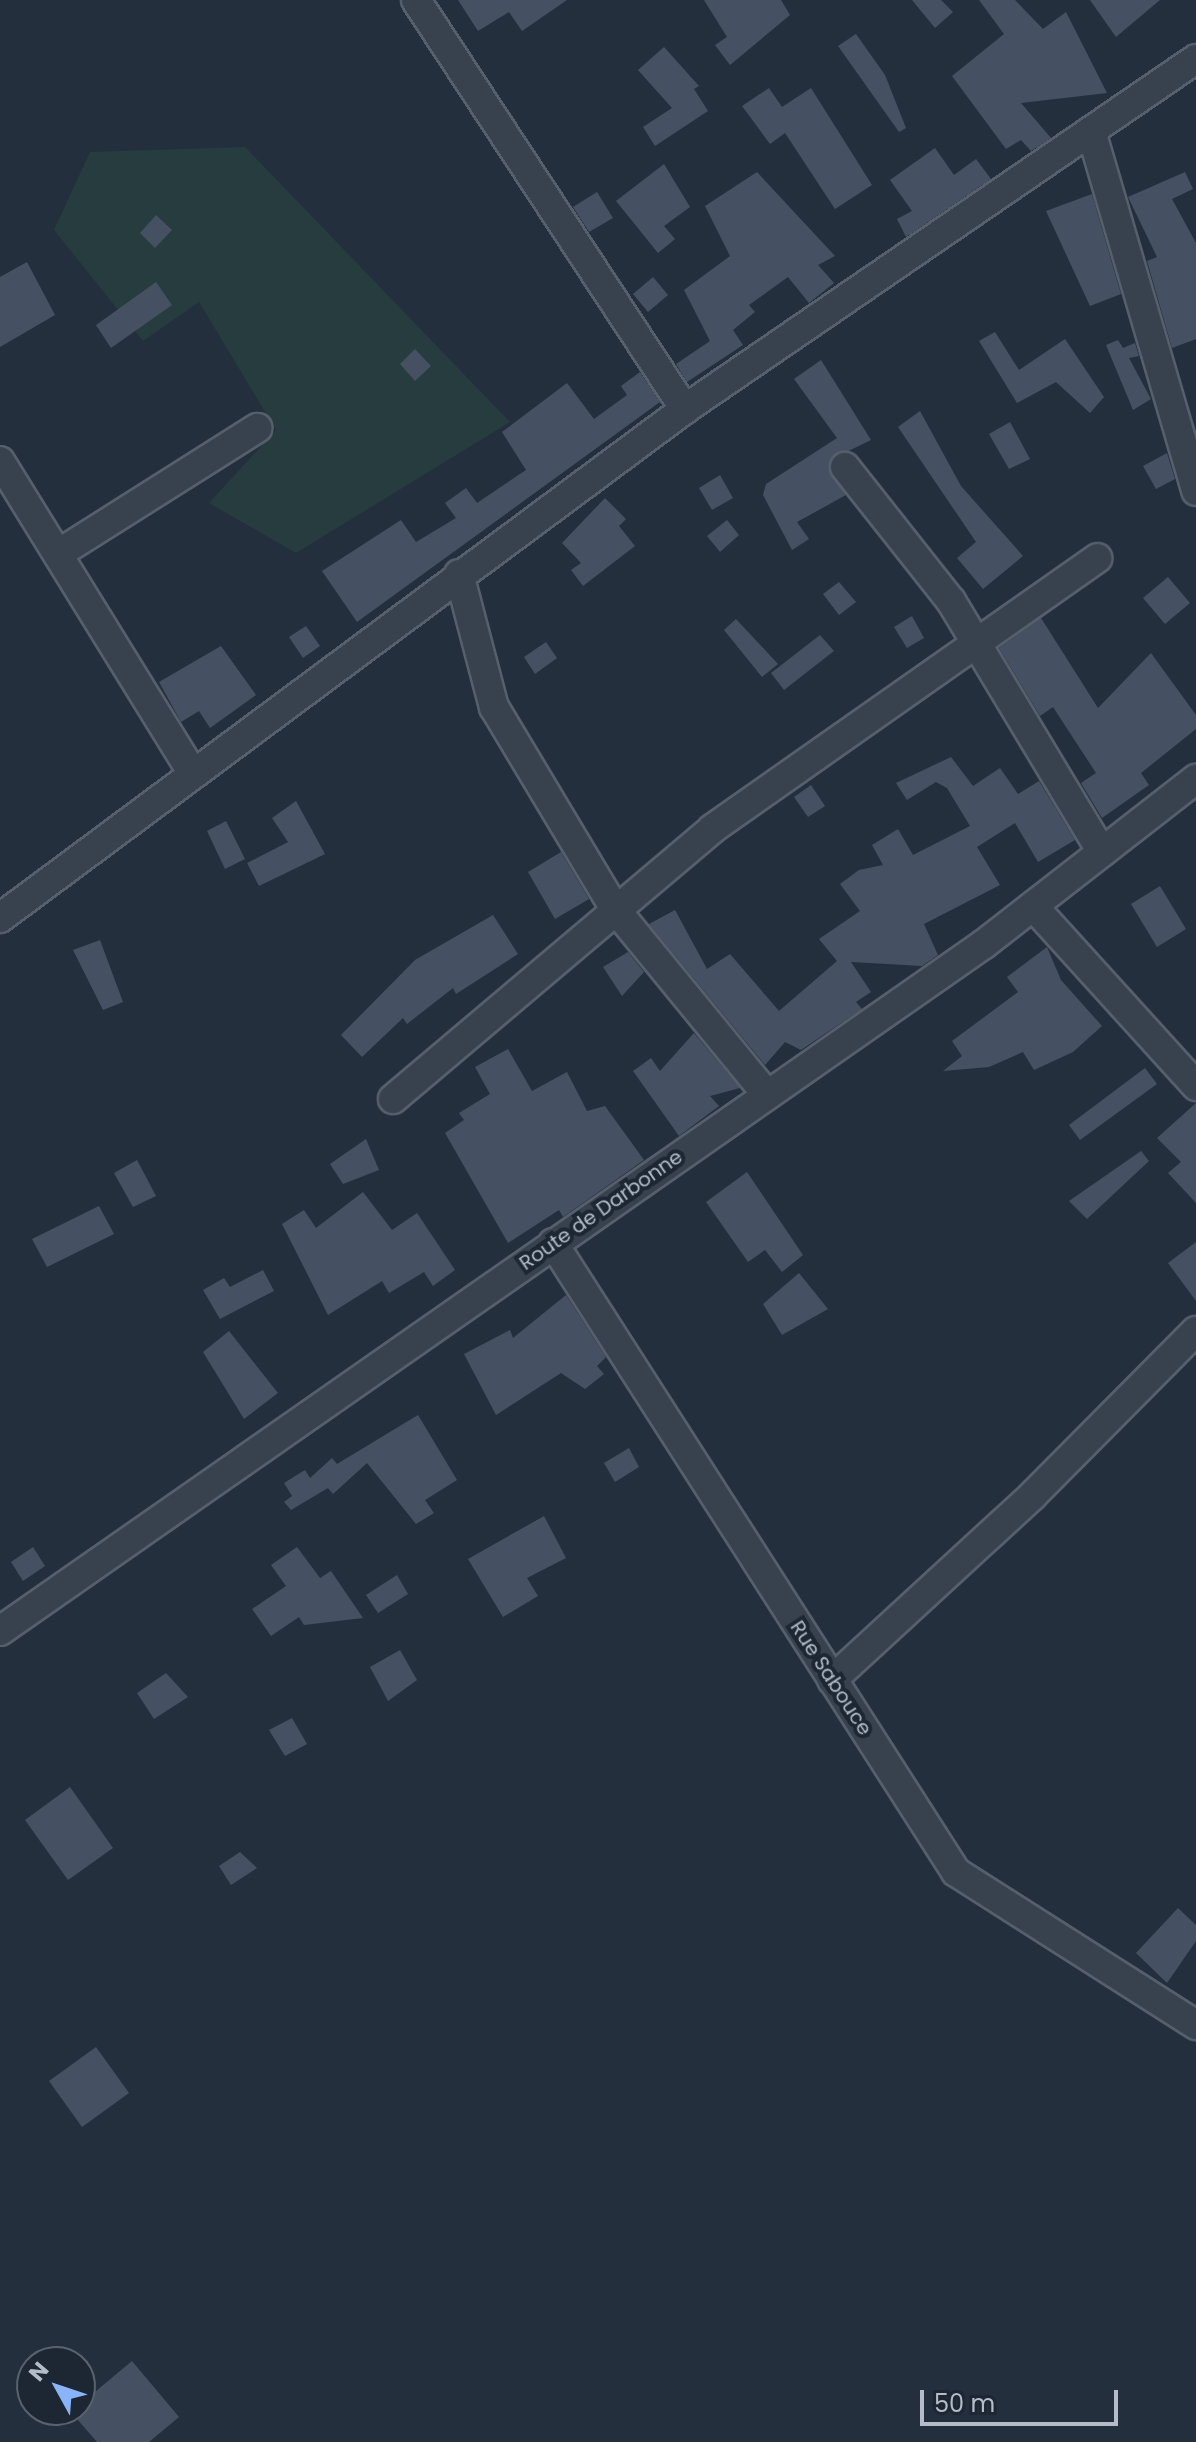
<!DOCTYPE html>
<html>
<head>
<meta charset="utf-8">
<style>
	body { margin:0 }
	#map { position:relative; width:1196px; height:2442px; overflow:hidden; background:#242f3e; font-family:Poppins,sans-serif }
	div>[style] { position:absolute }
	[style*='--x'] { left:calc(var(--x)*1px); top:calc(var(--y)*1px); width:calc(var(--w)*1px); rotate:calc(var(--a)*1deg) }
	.green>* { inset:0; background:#263c3f }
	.building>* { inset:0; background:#455162 }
	.roads { filter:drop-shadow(2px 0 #565f6c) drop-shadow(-2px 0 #565f6c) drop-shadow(0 2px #565f6c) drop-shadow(0 -2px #565f6c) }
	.minor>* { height:28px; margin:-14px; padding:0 14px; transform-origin:14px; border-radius:14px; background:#38414e }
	span { translate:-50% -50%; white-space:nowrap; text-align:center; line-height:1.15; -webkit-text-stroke:8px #1d2633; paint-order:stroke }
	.street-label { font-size:20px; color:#b4bcc9 }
	.north { position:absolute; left:16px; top:2346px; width:80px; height:80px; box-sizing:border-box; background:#1d2633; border:2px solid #59626f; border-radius:50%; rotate:310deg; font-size:22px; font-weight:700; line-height:32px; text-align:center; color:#b4bcc9 }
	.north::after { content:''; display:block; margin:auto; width:28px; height:36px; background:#8ab4f8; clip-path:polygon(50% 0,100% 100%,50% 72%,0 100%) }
	.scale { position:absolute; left:920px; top:2390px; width:198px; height:36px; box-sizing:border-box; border:4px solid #b4bcc9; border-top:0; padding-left:10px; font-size:24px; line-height:28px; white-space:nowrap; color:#b4bcc9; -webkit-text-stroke:6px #1d2633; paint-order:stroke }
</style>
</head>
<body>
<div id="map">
	<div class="green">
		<div style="clip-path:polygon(245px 147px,510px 422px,296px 553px,209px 503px,276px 430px,199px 302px,143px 341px,54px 230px,90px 152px)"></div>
	</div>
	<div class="building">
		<div style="clip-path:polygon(458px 0,567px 0,522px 31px,509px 12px,478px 31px)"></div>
		<div style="clip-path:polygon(704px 0,781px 0,790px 15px,730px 65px,715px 45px,727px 37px)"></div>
		<div style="clip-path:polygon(912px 0,941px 0,953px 12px,935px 28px)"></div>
		<div style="clip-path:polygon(979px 0,1015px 0,1043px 29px,1066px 12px,1107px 93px,1021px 103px,1051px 138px,1031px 151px,1021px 140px,1006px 149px,952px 76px,1004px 34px)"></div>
		<div style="clip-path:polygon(1090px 0,1160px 0,1116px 37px)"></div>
		<div style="clip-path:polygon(856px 34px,885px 75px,906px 128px,899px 132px,838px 46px)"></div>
		<div style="clip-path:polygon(664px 47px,699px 86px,694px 89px,708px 111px,655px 146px,643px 127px,672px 108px,638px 70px)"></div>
		<div style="clip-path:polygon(769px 88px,782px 107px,811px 88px,872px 185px,835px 209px,785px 133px,770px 144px,742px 106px)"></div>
		<div style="clip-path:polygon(935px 148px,954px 175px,976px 159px,991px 179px,906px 237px,897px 219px,912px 211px,890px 180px)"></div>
		<div style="clip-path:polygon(664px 164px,690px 207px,664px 226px,675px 239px,658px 253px,616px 201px)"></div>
		<div style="clip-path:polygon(757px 172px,835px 256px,818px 265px,834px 283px,809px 303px,788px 277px,749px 305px,755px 312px,733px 330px,743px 345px,687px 382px,676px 364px,710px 341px,684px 290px,730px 256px,705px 206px)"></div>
		<div style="clip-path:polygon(1185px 172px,1193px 189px,1172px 199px,1196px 243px,1196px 339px,1172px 348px,1147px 261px,1157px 257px,1128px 197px)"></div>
		<div style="clip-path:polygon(597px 192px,613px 218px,589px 232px,573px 207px)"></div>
		<div style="clip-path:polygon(1092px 194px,1121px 294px,1090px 306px,1046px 211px)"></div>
		<div style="clip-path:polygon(156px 215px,172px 230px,155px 248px,140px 233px)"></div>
		<div style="clip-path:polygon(27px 262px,55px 315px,0 347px,0 277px)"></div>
		<div style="clip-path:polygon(653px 277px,668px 295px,648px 312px,633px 294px)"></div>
		<div style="clip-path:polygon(156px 282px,172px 305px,111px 348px,96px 325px)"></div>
		<div style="clip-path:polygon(995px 332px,1019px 370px,1065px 339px,1104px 397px,1090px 413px,1056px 382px,1017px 403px,979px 341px)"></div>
		<div style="clip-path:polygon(1118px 340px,1123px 348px,1135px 343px,1139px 356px,1129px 358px,1151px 399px,1133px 410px,1106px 345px)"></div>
		<div style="clip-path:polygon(415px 349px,431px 366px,415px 381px,400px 364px)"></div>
		<div style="clip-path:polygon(821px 360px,871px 440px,830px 460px,846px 495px,797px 522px,809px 539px,792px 550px,763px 495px,766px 484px,837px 438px,794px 379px)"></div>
		<div style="clip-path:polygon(640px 372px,660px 402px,357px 622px,322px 571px,401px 520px,416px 542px,456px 518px,445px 503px,466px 488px,477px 503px,526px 470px,502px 432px,567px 383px,594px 419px,627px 395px,621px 386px)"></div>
		<div style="clip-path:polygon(920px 411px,961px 486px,1023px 556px,983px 589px,957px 558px,976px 542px,898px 427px)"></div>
		<div style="clip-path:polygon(1010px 422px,1030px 459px,1009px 469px,989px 434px)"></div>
		<div style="clip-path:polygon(1167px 453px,1175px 479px,1156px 489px,1143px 466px)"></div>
		<div style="clip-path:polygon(720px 475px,733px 498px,712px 510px,699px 488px)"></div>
		<div style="clip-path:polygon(605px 498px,626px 519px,619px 526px,635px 546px,583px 586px,571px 570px,581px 563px,562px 543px)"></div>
		<div style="clip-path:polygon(727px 520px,739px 535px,720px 552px,707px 536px)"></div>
		<div style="clip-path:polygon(1168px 577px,1190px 603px,1165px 624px,1143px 598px)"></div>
		<div style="clip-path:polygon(839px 582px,856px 602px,839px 615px,823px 594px)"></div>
		<div style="clip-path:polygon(912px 616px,924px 638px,907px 648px,894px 627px)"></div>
		<div style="clip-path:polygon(1041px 618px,1098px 708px,1151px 653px,1196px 715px,1196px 729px,1141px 773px,1149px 785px,1102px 818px,1081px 783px,1096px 773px,1053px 707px,1040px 716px,999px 648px)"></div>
		<div style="clip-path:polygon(736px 619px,778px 664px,762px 677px,724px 630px)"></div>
		<div style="clip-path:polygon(306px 626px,320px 646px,303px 658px,289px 637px)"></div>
		<div style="clip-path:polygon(820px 635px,834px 651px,784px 690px,771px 673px)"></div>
		<div style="clip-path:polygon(546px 642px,557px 658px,535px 674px,524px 657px)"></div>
		<div style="clip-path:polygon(221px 646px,256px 695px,210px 728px,199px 711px,181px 722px,159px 682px)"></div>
		<div style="clip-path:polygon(951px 757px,973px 786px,1000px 768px,1018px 794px,1039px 781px,1075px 840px,1038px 862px,1015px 823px,977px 847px,1000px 885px,924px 924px,938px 955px,922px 966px,851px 962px,871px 992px,856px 1002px,862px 1009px,801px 1050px,785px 1042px,765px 1065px,649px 924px,675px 910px,707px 969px,730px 954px,779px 1011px,837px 961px,819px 939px,860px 911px,840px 884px,859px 870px,883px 865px,872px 845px,898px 829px,913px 855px,970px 826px,947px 788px,936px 782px,907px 800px,896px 783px)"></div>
		<div style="clip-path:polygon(811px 785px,825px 806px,808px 817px,794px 797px)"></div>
		<div style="clip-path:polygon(296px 801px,325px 854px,259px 886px,247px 863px,288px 842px,272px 818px)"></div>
		<div style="clip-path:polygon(226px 821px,245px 859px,225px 869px,207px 831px)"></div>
		<div style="clip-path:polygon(561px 852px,589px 899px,555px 919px,528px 872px)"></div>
		<div style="clip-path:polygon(1160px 886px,1186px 929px,1157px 947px,1131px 904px)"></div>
		<div style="clip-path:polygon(493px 915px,518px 954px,456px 994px,453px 988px,407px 1024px,403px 1018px,362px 1057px,341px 1035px,415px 960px)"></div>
		<div style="clip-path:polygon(100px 940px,123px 1002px,103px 1010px,73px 950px)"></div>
		<div style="clip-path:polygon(1047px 947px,1061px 980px,1102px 1026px,1073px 1052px,1034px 1070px,1023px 1052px,989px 1067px,943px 1071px,962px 1056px,952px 1041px,1018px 992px,1007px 977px)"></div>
		<div style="clip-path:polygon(628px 952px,644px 972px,622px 996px,603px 967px)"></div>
		<div style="clip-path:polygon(694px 1033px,740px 1088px,710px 1096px,719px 1106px,679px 1136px,633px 1071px,651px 1058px,660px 1071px)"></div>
		<div style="clip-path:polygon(508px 1049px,532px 1091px,567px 1072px,587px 1111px,605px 1106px,644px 1160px,563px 1217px,559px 1210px,508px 1243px,445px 1133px,464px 1120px,459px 1113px,490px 1094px,475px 1067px)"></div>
		<div style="clip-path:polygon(1145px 1068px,1157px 1084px,1080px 1140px,1069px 1125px)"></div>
		<div style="clip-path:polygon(1196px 1103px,1196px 1203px,1168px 1173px,1181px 1162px,1157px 1138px)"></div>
		<div style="clip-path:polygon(366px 1139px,379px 1170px,343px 1184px,330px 1164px)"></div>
		<div style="clip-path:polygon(1141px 1151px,1149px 1161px,1087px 1219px,1069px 1201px)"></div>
		<div style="clip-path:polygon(137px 1160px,156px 1196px,133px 1207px,114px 1173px)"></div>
		<div style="clip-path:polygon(747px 1172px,803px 1255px,782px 1272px,765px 1250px,748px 1262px,706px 1202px)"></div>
		<div style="clip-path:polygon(363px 1192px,392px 1230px,417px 1213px,455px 1270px,433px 1286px,424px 1272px,389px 1293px,382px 1281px,328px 1315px,282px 1224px,304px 1210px,316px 1228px)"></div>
		<div style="clip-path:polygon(99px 1206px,114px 1234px,47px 1267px,32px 1239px)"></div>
		<div style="clip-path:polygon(1196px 1242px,1196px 1301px,1168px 1263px)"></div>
		<div style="clip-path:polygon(263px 1270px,274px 1291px,220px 1319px,203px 1290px,224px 1278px,230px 1287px)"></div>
		<div style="clip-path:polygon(799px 1273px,828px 1309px,782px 1335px,763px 1304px)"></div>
		<div style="clip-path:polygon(566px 1295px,606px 1357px,597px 1366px,604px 1374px,585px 1389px,561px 1373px,496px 1415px,464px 1354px,510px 1330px,513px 1338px)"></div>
		<div style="clip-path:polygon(229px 1331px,278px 1393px,244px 1419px,203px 1352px)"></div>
		<div style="clip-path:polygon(418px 1415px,457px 1480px,425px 1500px,434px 1513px,416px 1524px,367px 1463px,333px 1494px,328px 1488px,291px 1510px,284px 1502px,292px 1496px,284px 1483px,305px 1470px,310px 1478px,332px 1458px,337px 1464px)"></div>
		<div style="clip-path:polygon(629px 1448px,639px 1467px,615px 1482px,604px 1463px)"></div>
		<div style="clip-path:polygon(544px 1516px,566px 1558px,527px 1578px,538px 1596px,503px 1617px,468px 1559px)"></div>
		<div style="clip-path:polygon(33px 1547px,45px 1566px,23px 1581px,11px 1562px)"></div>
		<div style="clip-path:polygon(297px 1547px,320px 1578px,331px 1571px,363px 1618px,304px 1625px,299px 1617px,271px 1636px,252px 1609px,286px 1586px,271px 1565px)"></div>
		<div style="clip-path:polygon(397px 1575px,408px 1594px,378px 1613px,366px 1595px)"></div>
		<div style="clip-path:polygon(400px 1650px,417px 1680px,388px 1701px,370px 1667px)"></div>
		<div style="clip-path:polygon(166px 1673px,188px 1697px,154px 1719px,137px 1693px)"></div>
		<div style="clip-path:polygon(292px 1718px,307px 1744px,285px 1756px,269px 1730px)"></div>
		<div style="clip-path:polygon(70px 1787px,113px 1848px,68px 1880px,25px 1820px)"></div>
		<div style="clip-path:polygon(240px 1852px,257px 1868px,231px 1885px,219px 1866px)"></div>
		<div style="clip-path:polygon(1178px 1908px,1196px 1925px,1196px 1941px,1167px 1983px,1136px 1953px)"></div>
		<div style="clip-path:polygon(96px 2047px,129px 2093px,82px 2127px,49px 2081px)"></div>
		<div style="clip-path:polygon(132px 2361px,179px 2417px,149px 2442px,97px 2442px,71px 2412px)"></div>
	</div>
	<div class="roads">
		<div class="minor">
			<div style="--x:416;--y:0;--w:490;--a:56.7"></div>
			<div style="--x:1091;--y:131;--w:375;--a:73.7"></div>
			<div style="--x:0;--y:461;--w:363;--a:58.3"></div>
			<div style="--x:845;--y:467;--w:171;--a:51.7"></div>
			<div style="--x:951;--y:601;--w:293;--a:59"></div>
			<div style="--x:58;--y:554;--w:236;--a:-32.3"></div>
			<div style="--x:459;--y:574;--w:138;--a:75.3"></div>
			<div style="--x:494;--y:707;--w:235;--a:59.1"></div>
			<div style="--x:615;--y:909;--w:240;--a:50.7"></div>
			<div style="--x:1033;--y:906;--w:243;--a:47.8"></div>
			<div style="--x:0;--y:918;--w:853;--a:-36.61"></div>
			<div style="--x:685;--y:409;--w:619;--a:-34.41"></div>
			<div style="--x:393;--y:1099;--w:418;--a:-40.2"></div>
			<div style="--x:712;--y:829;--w:471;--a:-35.1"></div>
			<div style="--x:553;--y:1243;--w:747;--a:57.35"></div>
			<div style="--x:956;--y:1872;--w:285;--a:32.5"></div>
			<div style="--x:0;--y:1631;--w:1200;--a:-34.92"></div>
			<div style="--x:984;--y:944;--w:269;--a:-37.9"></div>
			<div style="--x:832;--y:1680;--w:273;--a:-42.6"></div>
			<div style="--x:1033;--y:1495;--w:231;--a:-45.2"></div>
		</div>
	</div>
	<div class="street-label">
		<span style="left:601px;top:1210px;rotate:-35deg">Route de Darbonne</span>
		<span style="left:831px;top:1678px;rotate:57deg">Rue Sabouce</span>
	</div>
	<div class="north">N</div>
	<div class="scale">50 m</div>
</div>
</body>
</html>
